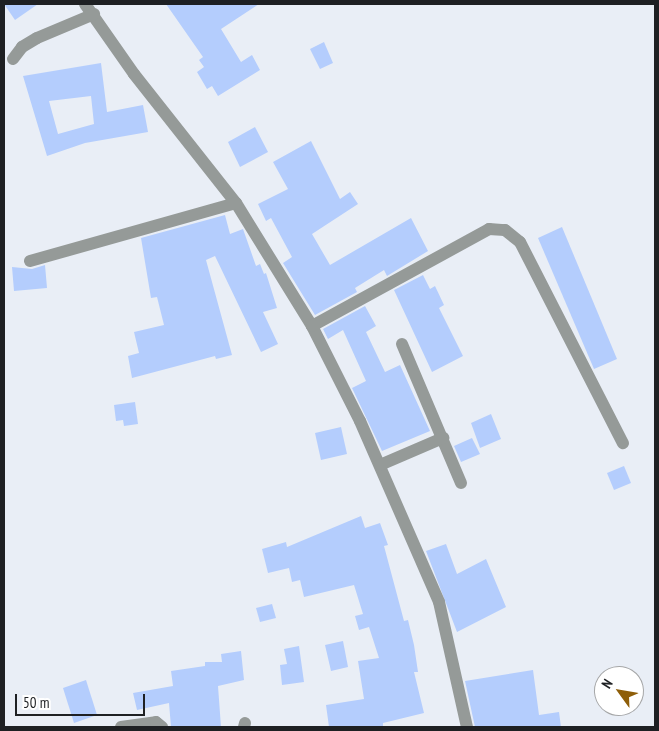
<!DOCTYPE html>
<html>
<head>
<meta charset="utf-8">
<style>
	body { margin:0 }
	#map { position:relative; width:659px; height:731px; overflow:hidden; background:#e9eef6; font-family:"PT Sans Narrow",sans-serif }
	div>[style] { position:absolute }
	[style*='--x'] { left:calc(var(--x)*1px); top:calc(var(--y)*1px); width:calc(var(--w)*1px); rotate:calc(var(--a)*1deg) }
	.building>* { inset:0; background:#b4cdfd }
	.minor>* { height:12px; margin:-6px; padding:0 6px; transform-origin:6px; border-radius:6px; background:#959a98 }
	span { translate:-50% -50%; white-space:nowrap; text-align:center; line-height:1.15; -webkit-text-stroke:4px #fff; paint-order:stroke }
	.frame { position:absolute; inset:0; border:5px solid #1e2023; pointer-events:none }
	.north { position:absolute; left:594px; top:666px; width:50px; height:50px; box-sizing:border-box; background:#fff; border:1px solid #a5a6a7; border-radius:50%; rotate:302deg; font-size:14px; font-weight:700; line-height:20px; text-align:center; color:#1e2023 }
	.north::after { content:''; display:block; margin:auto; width:18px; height:22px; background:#8e5e09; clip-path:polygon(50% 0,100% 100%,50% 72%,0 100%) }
	.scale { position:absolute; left:15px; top:694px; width:130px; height:22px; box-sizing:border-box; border:2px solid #1e2023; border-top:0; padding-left:6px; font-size:15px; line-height:18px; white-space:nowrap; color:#1e2023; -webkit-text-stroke:4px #fff; paint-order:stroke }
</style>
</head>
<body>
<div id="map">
	<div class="building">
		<div style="clip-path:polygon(4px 4px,38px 4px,15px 20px)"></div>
		<div style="clip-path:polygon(166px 4px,259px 4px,221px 29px,241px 62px,252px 55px,260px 70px,218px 96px,212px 86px,207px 89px,197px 72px,204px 67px,199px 60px,203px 57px)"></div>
		<div style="clip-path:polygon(324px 42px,333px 63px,320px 69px,310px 49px)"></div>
		<div style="clip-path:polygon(evenodd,101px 63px,107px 112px,143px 105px,148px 132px,85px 143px,47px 156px,23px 76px,101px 63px,91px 96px,94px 124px,58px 134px,49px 101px,91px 96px)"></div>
		<div style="clip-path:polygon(255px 127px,268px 152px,240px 167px,228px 142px)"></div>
		<div style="clip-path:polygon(311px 141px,340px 199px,350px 192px,358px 204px,312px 234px,330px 265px,411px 218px,428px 251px,387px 276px,384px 270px,355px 288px,357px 292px,315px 315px,283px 263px,292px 257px,271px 218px,266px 221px,258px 204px,288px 189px,273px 162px)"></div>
		<div style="clip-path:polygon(225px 215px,230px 234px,243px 229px,256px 266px,260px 264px,264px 274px,266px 273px,277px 308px,263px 312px,278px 344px,261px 352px,215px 256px,206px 260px,232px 355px,216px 359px,215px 356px,132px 378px,128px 356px,139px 353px,134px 332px,164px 325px,157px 297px,151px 298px,141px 238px)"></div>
		<div style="clip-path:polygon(562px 227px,617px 359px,594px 369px,538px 238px)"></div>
		<div style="clip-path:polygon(45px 265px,47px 288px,14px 291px,12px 267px,32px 269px)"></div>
		<div style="clip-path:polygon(423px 275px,430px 289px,435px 286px,444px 305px,439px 308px,463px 356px,432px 372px,394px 290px)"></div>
		<div style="clip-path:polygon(365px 306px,376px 326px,366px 332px,385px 372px,400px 365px,430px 431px,382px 451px,352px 388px,366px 381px,343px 330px,328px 339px,323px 329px)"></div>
		<div style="clip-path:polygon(135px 402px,138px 424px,124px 426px,123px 420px,116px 421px,114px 405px)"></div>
		<div style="clip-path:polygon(491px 414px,501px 439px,480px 448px,471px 423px)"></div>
		<div style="clip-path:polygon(341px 427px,347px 454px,321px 460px,315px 433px)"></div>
		<div style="clip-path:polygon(472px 438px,480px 454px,461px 462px,454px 446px)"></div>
		<div style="clip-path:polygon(624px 466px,631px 483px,614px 490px,607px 473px)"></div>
		<div style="clip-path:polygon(361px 516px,365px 528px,380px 523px,388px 545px,384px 546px,404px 621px,408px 620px,414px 645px,418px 672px,414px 672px,424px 713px,383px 723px,383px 727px,329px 727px,326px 705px,364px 699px,358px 661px,379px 658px,369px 627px,359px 630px,355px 616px,363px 614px,354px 585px,304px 597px,300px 580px,292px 582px,289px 568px,268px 573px,262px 549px,286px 542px,287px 547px)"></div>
		<div style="clip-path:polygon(446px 544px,457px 574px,486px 559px,506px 607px,457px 632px,426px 551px)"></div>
		<div style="clip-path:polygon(272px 604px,276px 618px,260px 622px,256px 608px)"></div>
		<div style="clip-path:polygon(343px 641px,348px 667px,331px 671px,325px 645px)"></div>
		<div style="clip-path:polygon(299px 646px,304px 682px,282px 685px,280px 665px,287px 664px,284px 649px)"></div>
		<div style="clip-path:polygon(241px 651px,244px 680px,218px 686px,221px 727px,171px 727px,169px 703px,137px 710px,133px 693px,173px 686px,171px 671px,205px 666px,205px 662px,222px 662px,221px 654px)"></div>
		<div style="clip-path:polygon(533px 670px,539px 715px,559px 712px,561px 727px,475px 727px,465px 681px)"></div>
		<div style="clip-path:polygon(86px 680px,97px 715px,74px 723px,63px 688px)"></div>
	</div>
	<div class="minor">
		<div style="--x:85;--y:4;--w:85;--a:55"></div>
		<div style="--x:134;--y:74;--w:164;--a:51.7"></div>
		<div style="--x:236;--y:203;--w:145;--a:58.3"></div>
		<div style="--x:312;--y:326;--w:106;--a:63.2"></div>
		<div style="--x:360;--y:421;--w:197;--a:66.4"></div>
		<div style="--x:439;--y:602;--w:128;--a:77.4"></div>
		<div style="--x:13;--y:59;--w:15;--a:-53"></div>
		<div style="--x:22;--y:47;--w:17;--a:-31"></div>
		<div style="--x:37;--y:38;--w:62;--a:-22.8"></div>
		<div style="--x:30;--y:261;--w:214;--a:-15.7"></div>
		<div style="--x:312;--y:326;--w:202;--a:-28.7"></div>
		<div style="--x:489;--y:229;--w:16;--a:4"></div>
		<div style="--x:505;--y:230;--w:19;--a:39"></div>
		<div style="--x:520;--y:242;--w:226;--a:62.9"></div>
		<div style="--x:402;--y:344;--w:151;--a:67"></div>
		<div style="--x:380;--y:465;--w:69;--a:-23.2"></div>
		<div style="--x:121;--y:727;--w:35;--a:-8"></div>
		<div style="--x:156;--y:722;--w:8;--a:40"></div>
		<div style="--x:244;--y:727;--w:4;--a:-76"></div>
	</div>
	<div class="frame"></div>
	<div class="north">N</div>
	<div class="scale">50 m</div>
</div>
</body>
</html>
